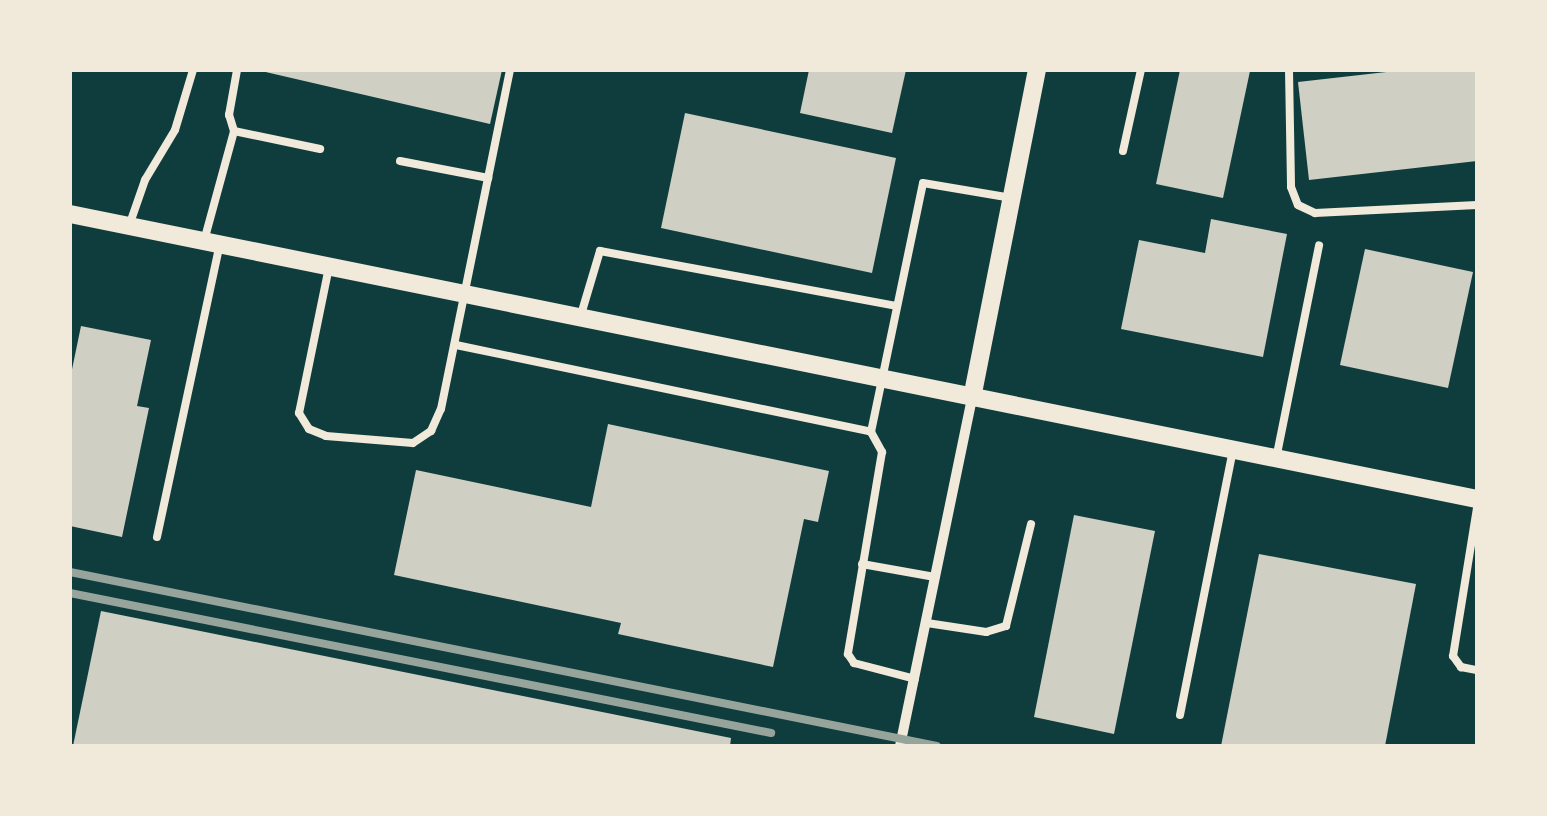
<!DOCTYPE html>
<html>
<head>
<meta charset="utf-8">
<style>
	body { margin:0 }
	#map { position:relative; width:1547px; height:816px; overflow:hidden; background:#0f3d3e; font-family:"PT Sans Narrow",sans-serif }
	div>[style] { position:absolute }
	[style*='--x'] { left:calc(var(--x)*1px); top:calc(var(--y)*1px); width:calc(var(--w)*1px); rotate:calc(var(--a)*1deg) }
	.building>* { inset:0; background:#cfcfc3 }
	.service>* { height:8px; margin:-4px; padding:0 4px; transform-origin:4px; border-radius:4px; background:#f1e9da }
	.minor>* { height:10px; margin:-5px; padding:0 5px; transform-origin:5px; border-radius:5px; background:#f1e9da }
	.tertiary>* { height:18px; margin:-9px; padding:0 9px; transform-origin:9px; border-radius:9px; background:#f1e9da }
	.rail>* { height:8px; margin:-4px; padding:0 4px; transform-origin:4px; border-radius:4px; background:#97a49c }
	span { translate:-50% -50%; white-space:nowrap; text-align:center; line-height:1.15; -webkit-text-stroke:8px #f1e9da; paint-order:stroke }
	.frame { position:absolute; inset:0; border:72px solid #f1e9da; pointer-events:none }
</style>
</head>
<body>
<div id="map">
	<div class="building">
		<div style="clip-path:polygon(257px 70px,502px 70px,490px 124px)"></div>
		<div style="clip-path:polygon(809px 70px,906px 70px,892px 133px,800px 113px)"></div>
		<div style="clip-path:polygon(1180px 70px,1250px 71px,1223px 198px,1156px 184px)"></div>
		<div style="clip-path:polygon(1404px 70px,1477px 70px,1477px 161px,1309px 180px,1298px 82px)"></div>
		<div style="clip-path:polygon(685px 113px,896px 158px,872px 273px,661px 228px)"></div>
		<div style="clip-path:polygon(1211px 219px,1287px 234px,1263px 357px,1121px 329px,1139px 240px,1205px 253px)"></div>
		<div style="clip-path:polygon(1365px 249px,1473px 272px,1448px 388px,1340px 365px)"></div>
		<div style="clip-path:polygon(81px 326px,151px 340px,137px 406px,149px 408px,122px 537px,70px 526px,70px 379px)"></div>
		<div style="clip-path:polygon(608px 424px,829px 471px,818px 522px,804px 519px,773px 667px,618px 634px,621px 623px,394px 575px,416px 470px,591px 507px)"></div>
		<div style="clip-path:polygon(1074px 515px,1155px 531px,1114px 734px,1034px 717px)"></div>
		<div style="clip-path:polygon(1259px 554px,1416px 584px,1385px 746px,1221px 746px)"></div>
		<div style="clip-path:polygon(101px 611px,731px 738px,730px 746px,73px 746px)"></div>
	</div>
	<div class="service">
		<div style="--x:1289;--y:70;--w:117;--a:89"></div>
		<div style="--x:1291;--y:187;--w:19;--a:69"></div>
		<div style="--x:1298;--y:205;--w:19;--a:25"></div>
		<div style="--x:1315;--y:213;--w:162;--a:-2.8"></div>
		<div style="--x:234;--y:131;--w:88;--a:11.8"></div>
		<div style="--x:1123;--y:151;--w:83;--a:-77.5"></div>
		<div style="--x:400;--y:161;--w:90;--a:10.9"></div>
		<div style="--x:129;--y:226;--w:49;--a:-70.8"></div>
		<div style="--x:145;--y:180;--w:58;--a:-59"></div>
		<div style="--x:175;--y:130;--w:63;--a:-73.3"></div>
		<div style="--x:204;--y:241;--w:114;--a:-74.7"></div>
		<div style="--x:234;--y:131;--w:17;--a:-107"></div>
		<div style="--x:229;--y:115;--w:46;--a:-79.9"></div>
		<div style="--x:329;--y:267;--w:149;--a:101.6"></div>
		<div style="--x:299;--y:413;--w:19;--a:58"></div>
		<div style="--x:309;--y:429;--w:18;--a:22"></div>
		<div style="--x:326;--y:436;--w:87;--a:4.6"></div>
		<div style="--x:413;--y:443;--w:22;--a:-34"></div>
		<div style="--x:431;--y:431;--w:24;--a:-66"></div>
		<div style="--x:441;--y:409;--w:346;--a:-78.5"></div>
		<div style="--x:580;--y:318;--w:70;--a:-73.4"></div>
		<div style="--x:600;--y:251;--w:301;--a:10.5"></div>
		<div style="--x:456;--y:345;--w:424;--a:11.8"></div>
		<div style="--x:871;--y:432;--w:23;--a:61"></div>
		<div style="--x:882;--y:452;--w:205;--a:99.6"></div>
		<div style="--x:848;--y:654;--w:11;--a:56"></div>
		<div style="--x:854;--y:663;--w:63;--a:14.7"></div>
		<div style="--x:871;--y:432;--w:254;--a:-78.2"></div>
		<div style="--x:923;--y:183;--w:90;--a:9.6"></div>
		<div style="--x:1276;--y:459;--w:218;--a:-78.6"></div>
		<div style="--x:1477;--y:508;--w:150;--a:99.2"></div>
		<div style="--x:1453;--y:656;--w:14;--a:54"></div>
		<div style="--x:1461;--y:667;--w:16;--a:11"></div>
		<div style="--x:157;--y:537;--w:300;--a:-77.9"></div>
		<div style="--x:862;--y:564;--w:74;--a:10.1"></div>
		<div style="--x:927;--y:623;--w:60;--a:8.7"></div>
		<div style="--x:986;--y:632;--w:21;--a:-17"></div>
		<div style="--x:1006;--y:626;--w:105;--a:-76.2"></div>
		<div style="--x:1180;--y:715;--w:270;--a:-78.7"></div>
	</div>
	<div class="minor">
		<div style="--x:900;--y:746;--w:355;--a:-78.3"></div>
	</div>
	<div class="tertiary">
		<div style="--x:70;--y:214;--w:1436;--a:11.45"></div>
		<div style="--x:972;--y:398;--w:334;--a:-78.8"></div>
	</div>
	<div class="rail">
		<div style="--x:70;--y:572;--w:884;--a:11.35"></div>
		<div style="--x:70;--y:593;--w:715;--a:11.29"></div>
	</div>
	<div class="frame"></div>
</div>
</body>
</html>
